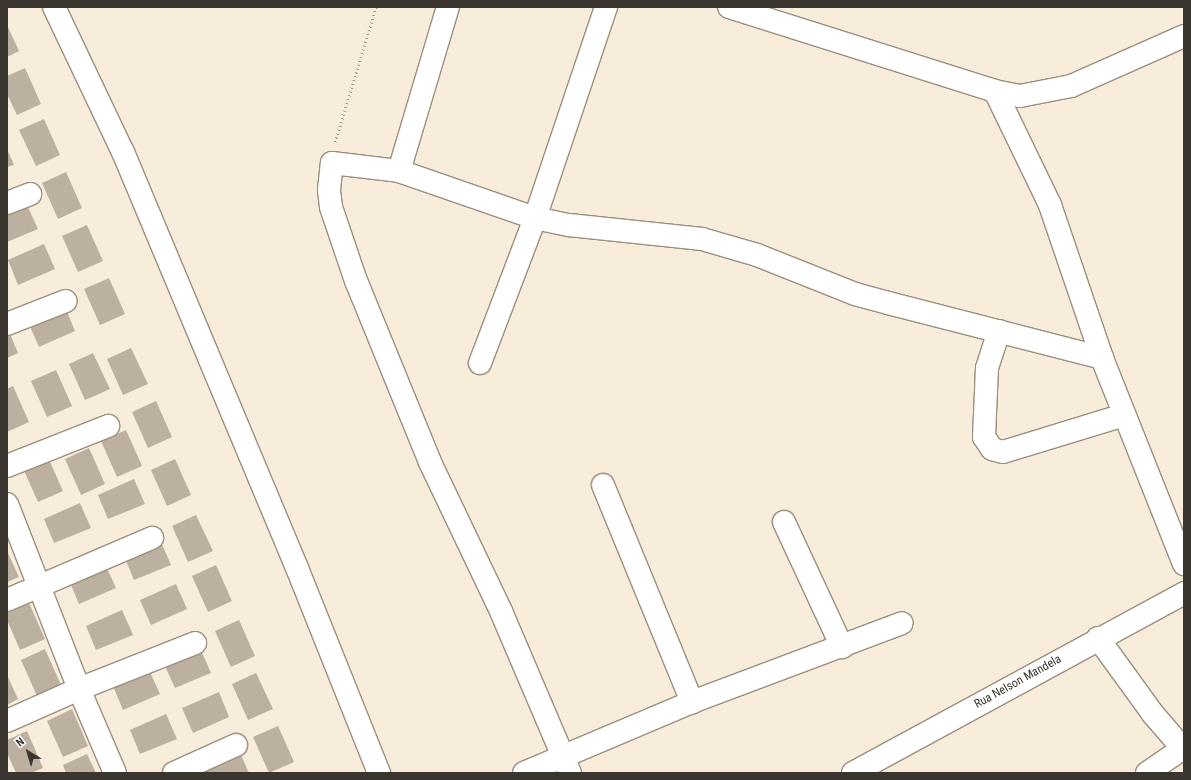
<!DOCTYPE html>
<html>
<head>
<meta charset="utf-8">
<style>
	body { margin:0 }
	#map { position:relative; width:1191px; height:780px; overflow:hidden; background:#f8ecda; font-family:"Roboto Condensed",sans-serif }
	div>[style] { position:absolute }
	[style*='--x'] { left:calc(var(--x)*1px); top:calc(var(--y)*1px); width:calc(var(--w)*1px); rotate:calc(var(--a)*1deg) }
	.building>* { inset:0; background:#bcb1a0 }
	.path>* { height:2.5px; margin-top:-1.25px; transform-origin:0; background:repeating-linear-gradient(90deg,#a89f92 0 1px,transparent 0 4px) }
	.roads { filter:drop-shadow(1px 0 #9a8f7f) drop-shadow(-1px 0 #9a8f7f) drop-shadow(0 1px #9a8f7f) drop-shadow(0 -1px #9a8f7f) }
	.minor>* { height:22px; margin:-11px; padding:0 11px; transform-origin:11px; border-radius:11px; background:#fff }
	span { translate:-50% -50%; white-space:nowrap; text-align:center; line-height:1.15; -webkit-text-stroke:3px #fff; paint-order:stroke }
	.street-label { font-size:12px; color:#3a362f }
	.frame { position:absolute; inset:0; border:8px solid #3a362f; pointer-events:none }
	.north { position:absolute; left:8px; top:732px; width:40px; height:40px; -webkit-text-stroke:3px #fff; paint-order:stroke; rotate:322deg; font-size:11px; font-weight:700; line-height:16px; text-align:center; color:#3a362f }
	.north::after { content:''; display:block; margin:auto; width:14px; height:18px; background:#3a362f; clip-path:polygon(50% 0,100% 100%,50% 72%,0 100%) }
</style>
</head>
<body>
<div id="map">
	<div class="building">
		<div style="clip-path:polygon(7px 25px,19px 51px,7px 57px)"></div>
		<div style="clip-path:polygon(25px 68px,41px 104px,17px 115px,7px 94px,7px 76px)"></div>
		<div style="clip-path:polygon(44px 119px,60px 155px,36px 166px,19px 130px)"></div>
		<div style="clip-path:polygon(7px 149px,14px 165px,7px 167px)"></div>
		<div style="clip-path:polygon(66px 172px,82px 208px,58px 219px,42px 183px)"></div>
		<div style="clip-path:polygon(27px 205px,38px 229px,7px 242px,7px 213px)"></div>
		<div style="clip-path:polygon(87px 225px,103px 261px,78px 272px,62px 236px)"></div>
		<div style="clip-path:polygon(44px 244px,55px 269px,18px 285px,8px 260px)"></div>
		<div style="clip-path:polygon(109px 278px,125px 314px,100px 325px,84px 289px)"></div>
		<div style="clip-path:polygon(65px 307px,75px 331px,39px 347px,28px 322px)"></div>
		<div style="clip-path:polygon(7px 327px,18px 353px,7px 358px)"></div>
		<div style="clip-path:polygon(131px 348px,148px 384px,123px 395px,107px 359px)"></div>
		<div style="clip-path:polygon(93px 353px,110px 389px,85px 400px,69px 364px)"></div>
		<div style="clip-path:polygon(56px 370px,72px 406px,47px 417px,31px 381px)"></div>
		<div style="clip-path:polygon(13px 386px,29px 422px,7px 432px,7px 389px)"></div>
		<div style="clip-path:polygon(156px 401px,172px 437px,148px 448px,132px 412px)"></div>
		<div style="clip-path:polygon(126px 430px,142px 466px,117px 477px,101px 441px)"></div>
		<div style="clip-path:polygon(89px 448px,105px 484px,81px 495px,65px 459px)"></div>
		<div style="clip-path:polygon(47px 455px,63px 491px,38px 502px,22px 466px)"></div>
		<div style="clip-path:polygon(175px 459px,191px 495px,167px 506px,151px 470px)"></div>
		<div style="clip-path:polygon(134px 479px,145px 504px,108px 519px,98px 495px)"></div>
		<div style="clip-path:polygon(80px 503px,91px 528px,54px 543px,44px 519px)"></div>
		<div style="clip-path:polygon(196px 515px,213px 551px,188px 562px,172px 526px)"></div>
		<div style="clip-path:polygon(160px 540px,171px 565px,134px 580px,124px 556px)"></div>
		<div style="clip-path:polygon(7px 551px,19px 577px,7px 582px)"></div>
		<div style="clip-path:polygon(105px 564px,116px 588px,79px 604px,69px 580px)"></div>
		<div style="clip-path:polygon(216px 565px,232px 601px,208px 612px,192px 576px)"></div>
		<div style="clip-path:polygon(176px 584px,187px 609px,151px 625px,140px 600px)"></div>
		<div style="clip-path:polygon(29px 603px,45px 639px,20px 650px,7px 620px,7px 613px)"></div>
		<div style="clip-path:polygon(122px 610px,133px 635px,96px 650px,86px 626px)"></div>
		<div style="clip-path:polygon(239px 620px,255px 656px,231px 667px,215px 631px)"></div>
		<div style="clip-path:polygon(200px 648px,211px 673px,175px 688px,164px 664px)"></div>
		<div style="clip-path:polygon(45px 649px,61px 685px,37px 696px,21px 660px)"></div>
		<div style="clip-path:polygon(149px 670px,160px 694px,123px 710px,113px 686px)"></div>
		<div style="clip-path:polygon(256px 673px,273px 709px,248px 720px,232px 684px)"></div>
		<div style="clip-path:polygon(7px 675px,18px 699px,7px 705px)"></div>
		<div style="clip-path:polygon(219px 692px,229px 717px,193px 733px,182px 708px)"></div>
		<div style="clip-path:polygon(72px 709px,88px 746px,63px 757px,47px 721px)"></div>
		<div style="clip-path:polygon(166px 714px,177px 739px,140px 754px,130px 730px)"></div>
		<div style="clip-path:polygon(278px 726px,294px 762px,269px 773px,253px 737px)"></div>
		<div style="clip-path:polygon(27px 731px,43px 768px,31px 773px,16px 773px,7px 753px,7px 740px)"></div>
		<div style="clip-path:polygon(87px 754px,96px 773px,66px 773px,63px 765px)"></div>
		<div style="clip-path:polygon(241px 755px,249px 773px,206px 773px,205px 770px)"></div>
	</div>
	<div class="path">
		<div style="--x:335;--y:142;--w:141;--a:-73.1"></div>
	</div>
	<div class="roads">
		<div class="minor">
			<div style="--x:54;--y:7;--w:161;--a:64.6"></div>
			<div style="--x:123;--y:152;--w:451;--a:67.3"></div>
			<div style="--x:297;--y:568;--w:221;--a:68.2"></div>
			<div style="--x:729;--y:7;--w:279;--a:17.5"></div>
			<div style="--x:1184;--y:36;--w:124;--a:156.1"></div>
			<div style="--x:1071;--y:86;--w:52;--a:168.9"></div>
			<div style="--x:1020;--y:96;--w:25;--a:-169"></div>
			<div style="--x:995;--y:91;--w:127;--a:64.2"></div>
			<div style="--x:1050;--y:205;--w:162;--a:71.2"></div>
			<div style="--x:1102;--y:358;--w:222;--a:68.3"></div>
			<div style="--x:399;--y:171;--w:171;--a:-73.4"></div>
			<div style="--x:7;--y:203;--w:25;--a:-21"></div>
			<div style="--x:7;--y:324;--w:63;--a:-21.3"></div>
			<div style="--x:999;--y:331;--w:39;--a:108"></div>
			<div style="--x:987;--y:368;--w:69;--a:92.5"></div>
			<div style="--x:984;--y:437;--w:14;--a:56"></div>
			<div style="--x:992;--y:449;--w:11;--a:15"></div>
			<div style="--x:1003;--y:452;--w:127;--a:-17"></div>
			<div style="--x:480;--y:363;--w:155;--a:-69.2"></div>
			<div style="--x:535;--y:218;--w:223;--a:-71.4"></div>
			<div style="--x:7;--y:466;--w:109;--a:-21.6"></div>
			<div style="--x:603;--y:485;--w:235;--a:67.7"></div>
			<div style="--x:7;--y:504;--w:199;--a:68.7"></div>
			<div style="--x:79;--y:689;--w:91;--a:66.8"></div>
			<div style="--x:784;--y:522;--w:138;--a:65.1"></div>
			<div style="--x:7;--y:600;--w:158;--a:-23.2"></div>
			<div style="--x:1098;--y:638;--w:94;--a:54.1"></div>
			<div style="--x:1153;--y:714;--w:48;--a:49.3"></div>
			<div style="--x:7;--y:721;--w:79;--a:-24"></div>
			<div style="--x:79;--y:689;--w:125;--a:-21.6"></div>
			<div style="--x:174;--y:773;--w:68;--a:-24.3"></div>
			<div style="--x:524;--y:773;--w:182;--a:-22.9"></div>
			<div style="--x:692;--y:702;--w:224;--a:-20.6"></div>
			<div style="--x:570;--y:773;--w:176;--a:-113.1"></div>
			<div style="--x:501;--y:611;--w:165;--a:-115.5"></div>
			<div style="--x:430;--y:462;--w:196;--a:-112.2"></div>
			<div style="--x:356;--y:281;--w:78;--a:-108.7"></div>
			<div style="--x:331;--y:207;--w:17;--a:-97"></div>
			<div style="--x:329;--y:190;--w:27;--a:-84"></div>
			<div style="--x:332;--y:163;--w:67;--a:6.8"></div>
			<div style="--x:399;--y:171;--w:144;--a:19.1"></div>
			<div style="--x:535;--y:218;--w:35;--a:12"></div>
			<div style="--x:569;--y:225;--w:134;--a:6"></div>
			<div style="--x:702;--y:239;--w:57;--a:16.2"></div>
			<div style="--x:757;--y:255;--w:105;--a:21.7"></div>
			<div style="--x:855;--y:294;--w:34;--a:15"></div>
			<div style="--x:888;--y:303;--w:221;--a:14.4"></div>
			<div style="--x:853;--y:773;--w:377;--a:-28.5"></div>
			<div style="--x:1147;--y:773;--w:42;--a:-34.4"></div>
		</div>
	</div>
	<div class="street-label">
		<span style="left:1018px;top:682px;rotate:-29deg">Rua Nelson Mandela</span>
	</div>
	<div class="frame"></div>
	<div class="north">N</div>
</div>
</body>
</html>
